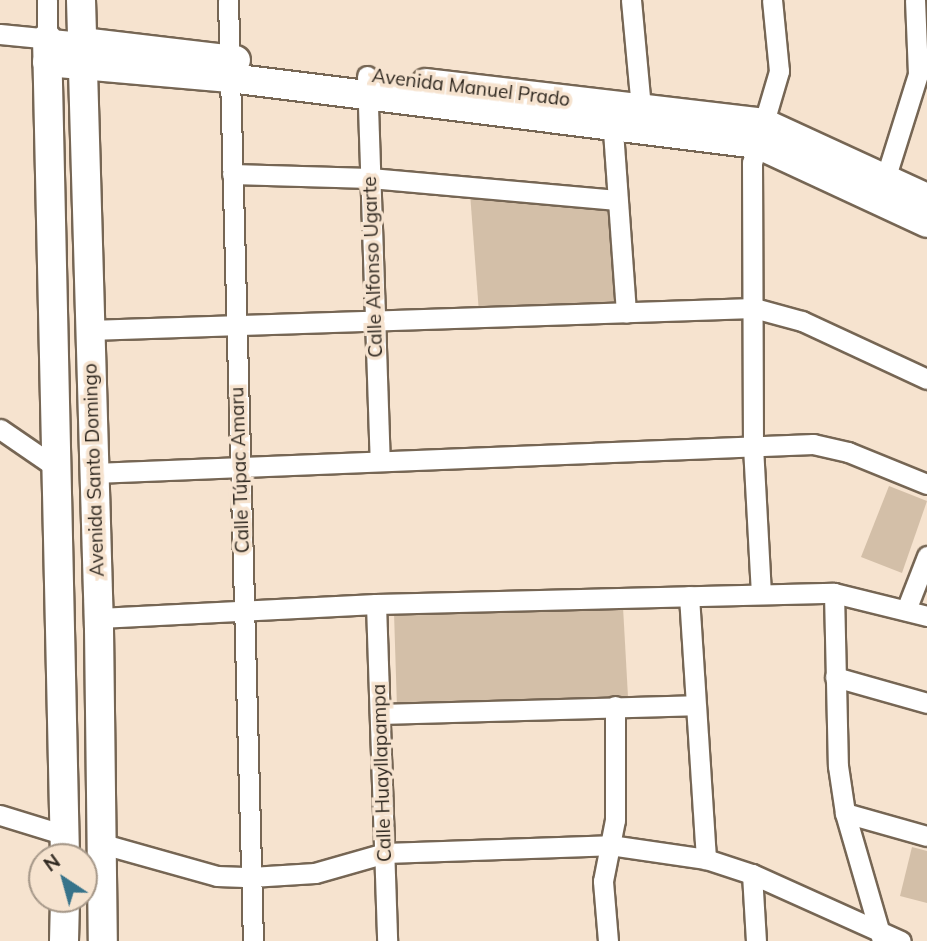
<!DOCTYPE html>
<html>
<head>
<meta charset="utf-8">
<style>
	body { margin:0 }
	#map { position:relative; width:927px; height:941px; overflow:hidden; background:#f6e3cf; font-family:Mulish,sans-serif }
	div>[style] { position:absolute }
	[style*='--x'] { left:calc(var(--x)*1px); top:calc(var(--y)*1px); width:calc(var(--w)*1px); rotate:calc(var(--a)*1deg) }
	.green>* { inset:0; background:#d3bfa8 }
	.roads { filter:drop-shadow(2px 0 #766654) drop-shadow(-2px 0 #766654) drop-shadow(0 2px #766654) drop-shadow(0 -2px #766654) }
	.street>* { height:19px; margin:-9.5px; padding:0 9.5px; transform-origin:9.5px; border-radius:9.5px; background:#fff }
	.secondary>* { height:28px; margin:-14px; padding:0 14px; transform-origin:14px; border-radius:14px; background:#fff }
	span { translate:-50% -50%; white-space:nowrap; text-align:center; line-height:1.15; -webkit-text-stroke:7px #f6e3cf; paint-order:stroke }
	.street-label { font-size:19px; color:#2f2820 }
	.north { position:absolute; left:28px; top:843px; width:70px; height:70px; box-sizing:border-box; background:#f6e3cf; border:2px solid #a69889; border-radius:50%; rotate:324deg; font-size:19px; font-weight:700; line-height:28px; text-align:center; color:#2f2820 }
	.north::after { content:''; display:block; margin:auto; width:24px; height:32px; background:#37738a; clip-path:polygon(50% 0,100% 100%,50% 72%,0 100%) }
</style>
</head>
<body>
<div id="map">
	<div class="green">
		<div style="clip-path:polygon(470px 193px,610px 205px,617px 307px,479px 313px)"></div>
		<div style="clip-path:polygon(889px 486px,927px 501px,902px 573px,861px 557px)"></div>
		<div style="clip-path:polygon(623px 607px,628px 697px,397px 709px,394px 612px)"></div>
		<div style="clip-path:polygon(912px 847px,927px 851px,927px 903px,900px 896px)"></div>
	</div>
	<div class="roads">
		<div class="street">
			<div style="--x:47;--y:0;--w:38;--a:90"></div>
			<div style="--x:228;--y:0;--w:941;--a:88.48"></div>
			<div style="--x:631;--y:0;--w:108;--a:84.7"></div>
			<div style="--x:0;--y:34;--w:82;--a:5.6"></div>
			<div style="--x:367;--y:76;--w:383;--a:88.1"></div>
			<div style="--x:612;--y:117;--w:196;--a:85.9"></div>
			<div style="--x:232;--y:174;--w:138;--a:1.7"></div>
			<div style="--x:370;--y:178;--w:248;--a:5.1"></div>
			<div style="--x:882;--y:189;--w:121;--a:-72.6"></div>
			<div style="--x:918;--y:74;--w:74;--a:-92.3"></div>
			<div style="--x:89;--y:330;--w:665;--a:-1.89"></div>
			<div style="--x:754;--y:308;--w:50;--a:15.2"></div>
			<div style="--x:802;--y:321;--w:138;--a:24.9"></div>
			<div style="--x:0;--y:429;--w:69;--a:34.4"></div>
			<div style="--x:94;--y:473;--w:720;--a:-2.31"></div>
			<div style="--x:813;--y:444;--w:36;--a:13"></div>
			<div style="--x:848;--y:452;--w:85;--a:22.1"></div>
			<div style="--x:834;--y:593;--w:173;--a:88.7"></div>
			<div style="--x:838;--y:766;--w:48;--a:81.5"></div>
			<div style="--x:845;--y:813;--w:132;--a:73.8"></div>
			<div style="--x:761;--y:594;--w:147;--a:-93.1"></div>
			<div style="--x:753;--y:447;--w:284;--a:-90.2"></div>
			<div style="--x:752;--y:163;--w:96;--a:-73.6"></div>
			<div style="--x:779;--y:71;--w:71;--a:-95.6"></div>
			<div style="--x:689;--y:596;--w:264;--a:86.3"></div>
			<div style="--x:376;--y:604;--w:337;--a:88.1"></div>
			<div style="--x:906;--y:610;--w:58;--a:-68.7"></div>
			<div style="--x:99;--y:618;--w:277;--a:-2.9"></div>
			<div style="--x:376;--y:604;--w:458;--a:-1.4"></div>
			<div style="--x:834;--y:593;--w:96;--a:13.9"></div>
			<div style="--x:835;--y:677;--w:96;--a:15.8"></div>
			<div style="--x:380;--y:714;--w:314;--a:-1.6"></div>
			<div style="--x:845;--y:813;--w:85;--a:15.7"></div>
			<div style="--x:0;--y:815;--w:68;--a:17.1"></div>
			<div style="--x:103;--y:844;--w:118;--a:15.7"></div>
			<div style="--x:217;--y:876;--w:34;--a:2"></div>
			<div style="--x:251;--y:877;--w:64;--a:-3.6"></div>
			<div style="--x:315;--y:873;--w:73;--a:-15.9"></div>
			<div style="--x:385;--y:853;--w:225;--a:-2"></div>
			<div style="--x:610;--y:845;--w:97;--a:8.3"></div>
			<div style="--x:706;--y:859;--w:48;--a:18.1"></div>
			<div style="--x:752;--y:874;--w:163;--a:24.2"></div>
			<div style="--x:752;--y:874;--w:67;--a:86.6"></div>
			<div style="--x:608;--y:941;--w:60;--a:-94.8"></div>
			<div style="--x:603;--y:881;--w:62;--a:-78.9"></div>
			<div style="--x:615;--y:820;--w:114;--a:-90"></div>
		</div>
		<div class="secondary">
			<div style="--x:81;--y:0;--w:629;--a:88.36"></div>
			<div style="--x:99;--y:629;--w:312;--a:89.3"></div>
			<div style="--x:47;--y:38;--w:819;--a:88.74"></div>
			<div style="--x:82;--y:42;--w:155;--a:6.7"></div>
			<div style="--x:47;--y:62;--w:184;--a:5"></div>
			<div style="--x:230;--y:78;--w:531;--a:7.14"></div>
			<div style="--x:757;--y:144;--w:187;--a:24.9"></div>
			<div style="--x:426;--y:83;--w:340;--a:6.7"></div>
			<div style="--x:764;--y:123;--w:179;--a:24.7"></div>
			<div style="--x:64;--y:941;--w:42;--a:-88.6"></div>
		</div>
	</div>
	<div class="street-label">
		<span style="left:471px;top:88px;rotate:7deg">Avenida Manuel Prado</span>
		<span style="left:373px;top:267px;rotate:-92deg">Calle Alfonso Ugarte</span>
		<span style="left:94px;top:470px;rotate:-92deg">Avenida Santo Domingo</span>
		<span style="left:240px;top:470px;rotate:-92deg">Calle Túpac Amaru</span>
		<span style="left:382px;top:773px;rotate:-92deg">Calle Huayllapampa</span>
	</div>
	<div class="north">N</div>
</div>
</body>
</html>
